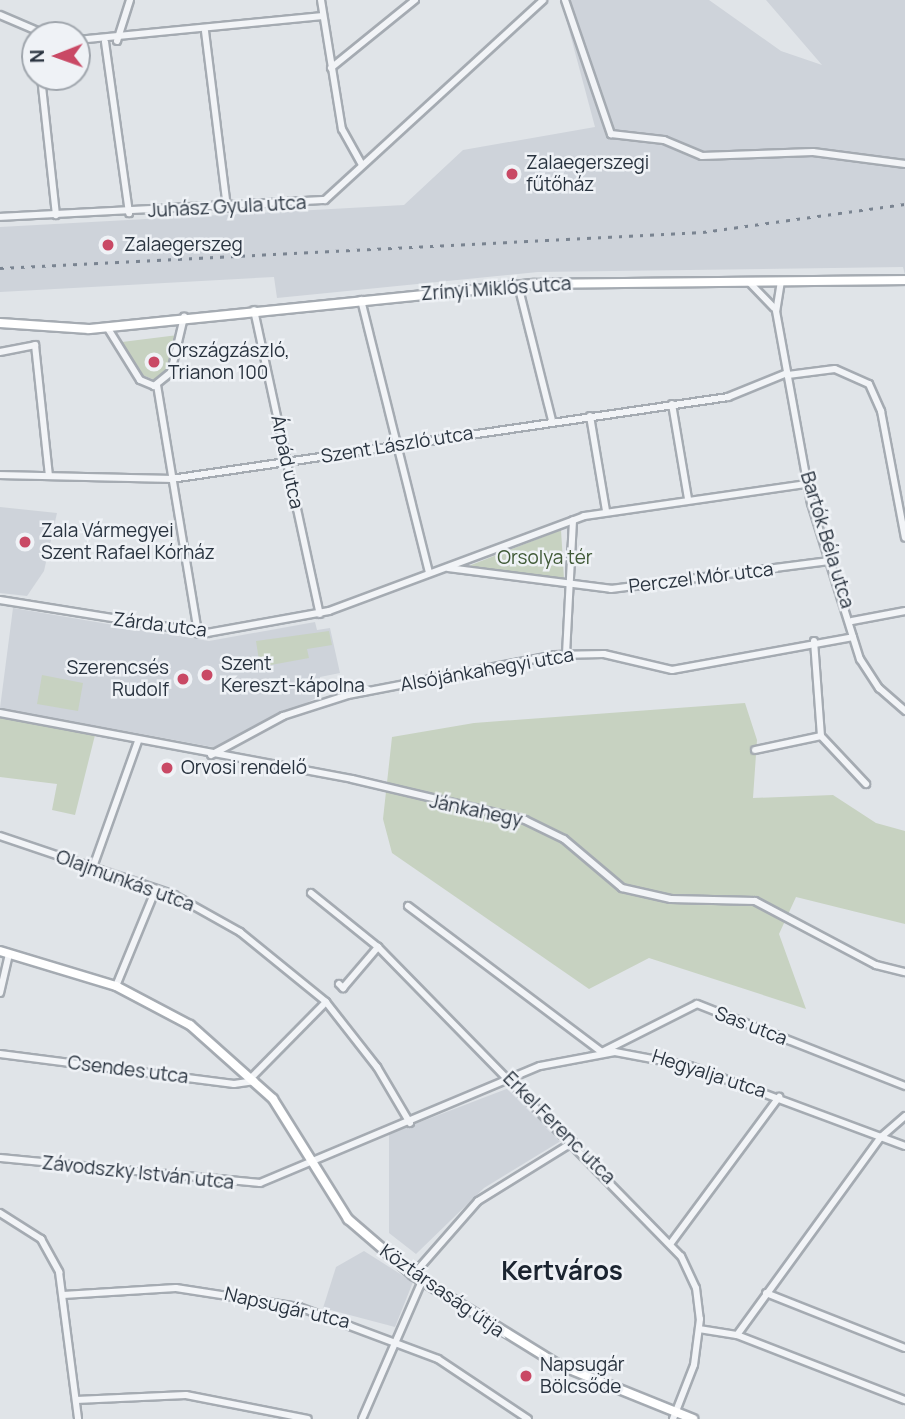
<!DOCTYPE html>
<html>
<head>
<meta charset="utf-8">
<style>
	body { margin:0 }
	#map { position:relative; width:905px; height:1419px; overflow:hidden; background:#e0e4e8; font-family:Manrope,sans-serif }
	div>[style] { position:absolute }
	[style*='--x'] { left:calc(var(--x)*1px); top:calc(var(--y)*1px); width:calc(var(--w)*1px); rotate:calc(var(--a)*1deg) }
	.built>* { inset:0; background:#ced3da }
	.green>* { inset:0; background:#c7d2c1 }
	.roads { filter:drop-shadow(2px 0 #a5abb2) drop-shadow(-2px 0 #a5abb2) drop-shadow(0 2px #a5abb2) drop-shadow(0 -2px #a5abb2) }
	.street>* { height:6px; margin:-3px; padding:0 3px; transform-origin:3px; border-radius:3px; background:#f2f4f7 }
	.secondary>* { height:8px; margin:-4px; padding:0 4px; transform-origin:4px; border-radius:4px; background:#fff }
	.rail>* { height:2.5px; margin-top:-1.25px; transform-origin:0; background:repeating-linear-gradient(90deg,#7a8491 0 3.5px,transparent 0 10.5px) }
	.dots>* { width:19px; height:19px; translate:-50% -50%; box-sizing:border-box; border:4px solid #eff2f6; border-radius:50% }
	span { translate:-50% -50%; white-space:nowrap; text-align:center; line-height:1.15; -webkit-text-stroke:5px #eff2f6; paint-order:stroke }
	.poi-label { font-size:19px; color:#29333f }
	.left { translate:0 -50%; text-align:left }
	.right { translate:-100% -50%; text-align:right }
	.street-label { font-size:19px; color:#29333f }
	.park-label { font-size:19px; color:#405a37 }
	.district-label { font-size:26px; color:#1b2430; font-weight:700 }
	.north { position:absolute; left:21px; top:21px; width:70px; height:70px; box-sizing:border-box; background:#eff2f6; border:2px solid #a0a6ad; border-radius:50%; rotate:269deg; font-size:19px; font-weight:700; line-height:28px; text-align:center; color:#29333f }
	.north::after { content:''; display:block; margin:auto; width:24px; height:32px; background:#c94965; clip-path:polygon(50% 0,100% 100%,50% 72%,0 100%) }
</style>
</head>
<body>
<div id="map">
	<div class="built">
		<div style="clip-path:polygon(561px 0,709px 0,781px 51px,822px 65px,766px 0,905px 0,905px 275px,903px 267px,538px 272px,277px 298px,274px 277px,0 292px,0 227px,404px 205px,463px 150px,595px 127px)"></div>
		<div style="clip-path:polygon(0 507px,57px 513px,44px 571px,27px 596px,0 593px)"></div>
		<div style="clip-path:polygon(13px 608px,209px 641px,315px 622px,317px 630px,330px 628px,340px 673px,320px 677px,320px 696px,218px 748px,0 708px)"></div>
		<div style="clip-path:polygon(509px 1088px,564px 1139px,484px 1188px,416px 1254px,389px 1233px,389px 1134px)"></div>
		<div style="clip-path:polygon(364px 1251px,413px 1282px,395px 1327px,323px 1308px,336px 1267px)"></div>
	</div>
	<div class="green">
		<div style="clip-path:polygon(178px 335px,169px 372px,158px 381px,142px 375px,122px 342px)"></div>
		<div style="clip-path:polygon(561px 530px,564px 579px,470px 569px,471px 565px)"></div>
		<div style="clip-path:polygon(329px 631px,332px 645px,307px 649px,309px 658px,260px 667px,256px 641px)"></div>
		<div style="clip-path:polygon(42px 675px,83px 683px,78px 711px,37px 704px)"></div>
		<div style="clip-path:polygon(745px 703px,757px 740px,753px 798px,833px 795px,876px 823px,905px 831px,905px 924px,796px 897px,779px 934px,806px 1009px,649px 958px,589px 989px,392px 853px,383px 819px,392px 737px,474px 723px)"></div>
		<div style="clip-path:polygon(0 714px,95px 735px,75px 815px,52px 810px,57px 784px,0 777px)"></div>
	</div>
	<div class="roads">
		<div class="street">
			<div style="--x:321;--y:0;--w:131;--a:80.8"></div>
			<div style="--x:342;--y:129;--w:41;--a:60.9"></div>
			<div style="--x:565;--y:0;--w:142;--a:71.1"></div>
			<div style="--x:611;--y:134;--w:53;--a:6.5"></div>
			<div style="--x:664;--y:140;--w:41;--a:22.8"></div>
			<div style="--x:702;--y:156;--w:111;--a:-2.1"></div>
			<div style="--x:813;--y:152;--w:93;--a:7.4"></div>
			<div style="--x:0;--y:15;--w:51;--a:23.1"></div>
			<div style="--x:205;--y:31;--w:178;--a:82.9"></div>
			<div style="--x:77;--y:40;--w:247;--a:-5.6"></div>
			<div style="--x:117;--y:41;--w:43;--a:-72.4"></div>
			<div style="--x:105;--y:42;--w:173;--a:82"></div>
			<div style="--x:331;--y:68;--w:108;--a:-39"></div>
			<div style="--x:41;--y:77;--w:139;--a:83.8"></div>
			<div style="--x:0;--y:217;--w:325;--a:-3"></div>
			<div style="--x:325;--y:200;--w:296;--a:-42.5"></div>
			<div style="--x:781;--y:281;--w:30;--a:99"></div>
			<div style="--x:776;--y:311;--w:195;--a:79.7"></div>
			<div style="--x:811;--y:503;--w:164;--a:72.6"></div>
			<div style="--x:860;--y:659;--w:35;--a:57"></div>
			<div style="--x:879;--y:688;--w:35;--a:41"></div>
			<div style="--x:749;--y:282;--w:36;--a:46"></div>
			<div style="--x:518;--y:285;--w:139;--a:75.9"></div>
			<div style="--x:361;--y:300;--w:281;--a:76"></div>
			<div style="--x:254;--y:310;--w:311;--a:77.8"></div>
			<div style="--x:107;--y:327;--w:62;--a:58.1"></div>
			<div style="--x:140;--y:380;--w:15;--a:23"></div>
			<div style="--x:154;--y:386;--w:22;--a:-39"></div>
			<div style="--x:171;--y:372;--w:57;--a:-76.7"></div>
			<div style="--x:0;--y:352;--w:36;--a:-11"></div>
			<div style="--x:35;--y:345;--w:131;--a:83.9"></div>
			<div style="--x:788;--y:375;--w:47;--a:-7.3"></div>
			<div style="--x:835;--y:369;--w:37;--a:24"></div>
			<div style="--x:869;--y:384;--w:30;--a:66"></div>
			<div style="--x:881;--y:411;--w:129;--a:79.3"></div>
			<div style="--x:157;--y:385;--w:252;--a:80.6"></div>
			<div style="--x:672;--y:404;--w:96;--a:80.4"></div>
			<div style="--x:590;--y:416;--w:96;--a:80.4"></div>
			<div style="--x:0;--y:475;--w:171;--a:1.3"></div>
			<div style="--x:171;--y:479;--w:563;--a:-8.37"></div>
			<div style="--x:728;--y:397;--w:64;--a:-22.1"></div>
			<div style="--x:448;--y:568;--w:164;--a:7.3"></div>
			<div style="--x:611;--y:589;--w:222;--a:-7.3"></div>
			<div style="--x:0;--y:600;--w:210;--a:9.1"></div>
			<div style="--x:207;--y:633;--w:124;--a:-10.2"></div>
			<div style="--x:329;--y:611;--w:272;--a:-20.4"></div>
			<div style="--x:584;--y:516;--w:224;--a:-8.2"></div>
			<div style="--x:852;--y:621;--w:54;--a:-10.7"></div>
			<div style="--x:814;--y:641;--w:95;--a:85.8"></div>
			<div style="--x:566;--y:654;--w:134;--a:-87"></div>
			<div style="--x:0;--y:713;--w:358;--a:10.6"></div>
			<div style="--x:352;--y:779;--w:178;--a:13.3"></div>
			<div style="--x:525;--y:820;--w:43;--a:26"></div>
			<div style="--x:564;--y:839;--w:76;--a:40.2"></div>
			<div style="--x:622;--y:888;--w:50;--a:12.7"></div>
			<div style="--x:671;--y:899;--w:84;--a:1.4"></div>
			<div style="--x:755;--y:901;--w:137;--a:27.9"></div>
			<div style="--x:876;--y:965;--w:30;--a:14"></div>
			<div style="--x:821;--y:736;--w:66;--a:46.8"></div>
			<div style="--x:755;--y:750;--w:67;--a:-12"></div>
			<div style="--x:211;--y:755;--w:82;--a:-28.4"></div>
			<div style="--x:283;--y:716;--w:68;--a:-17.9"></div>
			<div style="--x:348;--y:695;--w:211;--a:-10.9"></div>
			<div style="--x:555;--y:655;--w:49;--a:-1.2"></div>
			<div style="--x:604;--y:654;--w:70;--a:13.2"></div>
			<div style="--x:672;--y:670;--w:184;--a:-10.3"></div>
			<div style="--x:0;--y:836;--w:184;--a:18.7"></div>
			<div style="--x:174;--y:895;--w:76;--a:29.3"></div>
			<div style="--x:240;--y:932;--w:111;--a:39.1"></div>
			<div style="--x:326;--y:1002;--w:83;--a:51.9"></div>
			<div style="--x:377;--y:1067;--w:65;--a:59.5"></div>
			<div style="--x:93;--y:867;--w:134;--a:-70.3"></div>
			<div style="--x:311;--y:893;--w:86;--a:38.9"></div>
			<div style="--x:378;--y:947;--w:433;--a:45.6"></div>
			<div style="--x:681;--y:1256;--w:35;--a:65"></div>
			<div style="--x:696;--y:1288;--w:31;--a:83"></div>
			<div style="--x:700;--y:1319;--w:46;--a:97.4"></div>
			<div style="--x:694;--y:1365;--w:58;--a:111.3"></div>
			<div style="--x:408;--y:906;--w:243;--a:37"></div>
			<div style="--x:602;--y:1052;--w:106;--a:-26.8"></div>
			<div style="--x:697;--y:1004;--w:224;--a:21.5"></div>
			<div style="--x:339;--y:984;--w:6;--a:45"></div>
			<div style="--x:343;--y:988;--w:54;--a:-49.5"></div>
			<div style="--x:116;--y:986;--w:105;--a:-67.6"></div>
			<div style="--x:0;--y:993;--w:40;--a:-77"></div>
			<div style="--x:0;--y:1054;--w:236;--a:7.3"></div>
			<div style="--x:234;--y:1084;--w:21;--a:-8"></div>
			<div style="--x:252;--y:1077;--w:105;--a:-45.4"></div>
			<div style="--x:0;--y:1158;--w:261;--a:5.5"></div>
			<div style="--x:260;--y:1183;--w:303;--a:-22.7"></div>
			<div style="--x:540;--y:1066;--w:76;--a:-10.6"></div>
			<div style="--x:615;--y:1052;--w:76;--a:10.6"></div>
			<div style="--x:690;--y:1066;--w:229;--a:20.4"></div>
			<div style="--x:0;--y:1213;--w:49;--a:32.4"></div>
			<div style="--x:41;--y:1239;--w:38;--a:61"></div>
			<div style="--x:59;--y:1272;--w:148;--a:82.6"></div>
			<div style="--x:671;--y:1243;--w:182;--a:-53.5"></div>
			<div style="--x:413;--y:1275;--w:98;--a:-48.7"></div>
			<div style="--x:478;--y:1201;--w:112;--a:-31.8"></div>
			<div style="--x:766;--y:1293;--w:149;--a:21.6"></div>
			<div style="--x:63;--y:1295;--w:113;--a:-3.5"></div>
			<div style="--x:176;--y:1288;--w:124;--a:8.8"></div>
			<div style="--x:299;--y:1307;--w:148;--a:20.5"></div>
			<div style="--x:438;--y:1359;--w:108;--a:33.7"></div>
			<div style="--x:699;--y:1329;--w:38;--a:9"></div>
			<div style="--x:737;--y:1335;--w:180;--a:21.2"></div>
			<div style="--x:737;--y:1335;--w:245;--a:-54"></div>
			<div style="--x:881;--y:1137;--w:32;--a:-41"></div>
			<div style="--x:76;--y:1400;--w:110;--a:-2.6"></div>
			<div style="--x:186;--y:1395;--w:124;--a:11.1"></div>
			<div style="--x:362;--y:1419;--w:150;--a:-66.5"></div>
		</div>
		<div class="secondary">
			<div style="--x:0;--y:323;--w:89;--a:3.9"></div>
			<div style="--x:89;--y:329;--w:446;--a:-5.8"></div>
			<div style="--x:533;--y:284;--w:372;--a:-0.6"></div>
			<div style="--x:0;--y:951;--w:121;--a:16.8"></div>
			<div style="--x:116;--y:986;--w:84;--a:27.8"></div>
			<div style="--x:190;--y:1025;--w:111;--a:41.7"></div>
			<div style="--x:273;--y:1099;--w:142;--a:58"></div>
			<div style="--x:348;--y:1219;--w:86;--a:40.7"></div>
			<div style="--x:413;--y:1275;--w:169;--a:31.7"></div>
			<div style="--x:557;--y:1364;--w:147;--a:22"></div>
		</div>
	</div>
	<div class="rail">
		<div style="--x:0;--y:268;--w:704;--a:-2.93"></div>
		<div style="--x:703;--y:232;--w:204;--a:-7.9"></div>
	</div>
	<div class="dots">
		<div style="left:512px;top:174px;background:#c94965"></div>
		<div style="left:108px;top:245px;background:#c94965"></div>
		<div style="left:154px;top:362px;background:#c94965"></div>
		<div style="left:25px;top:542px;background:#c94965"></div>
		<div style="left:207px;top:675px;background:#c94965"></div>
		<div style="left:183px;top:679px;background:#c94965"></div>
		<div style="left:167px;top:768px;background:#c94965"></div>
		<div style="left:526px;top:1376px;background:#c94965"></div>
	</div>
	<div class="poi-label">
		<span class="left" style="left:526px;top:174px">Zalaegerszegi<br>fűtőház</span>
		<span class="left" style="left:124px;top:245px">Zalaegerszeg</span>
		<span class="left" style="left:168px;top:362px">Országzászló,<br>Trianon 100</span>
		<span class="left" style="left:41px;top:542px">Zala Vármegyei<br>Szent Rafael Kórház</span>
		<span class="left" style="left:221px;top:675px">Szent<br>Kereszt-kápolna</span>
		<span class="right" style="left:169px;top:679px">Szerencsés<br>Rudolf</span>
		<span class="left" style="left:181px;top:768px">Orvosi rendelő</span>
		<span class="left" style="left:540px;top:1376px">Napsugár<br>Bölcsőde</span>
	</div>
	<div class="street-label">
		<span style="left:227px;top:207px;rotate:-3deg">Juhász Gyula utca</span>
		<span style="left:496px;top:289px;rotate:-4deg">Zrínyi Miklós utca</span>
		<span style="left:397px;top:445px;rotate:-9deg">Szent László utca</span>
		<span style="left:287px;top:462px;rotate:78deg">Árpád utca</span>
		<span style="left:827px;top:540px;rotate:73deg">Bartók Béla utca</span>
		<span style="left:701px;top:578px;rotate:-7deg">Perczel Mór utca</span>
		<span style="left:160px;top:625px;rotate:7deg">Zárda utca</span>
		<span style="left:487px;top:670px;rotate:-10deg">Alsójánkahegyi utca</span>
		<span style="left:476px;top:811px;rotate:12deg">Jánkahegy</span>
		<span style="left:125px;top:881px;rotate:20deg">Olajmunkás utca</span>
		<span style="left:751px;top:1026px;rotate:21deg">Sas utca</span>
		<span style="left:128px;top:1070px;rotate:7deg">Csendes utca</span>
		<span style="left:709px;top:1074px;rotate:18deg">Hegyalja utca</span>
		<span style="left:559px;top:1128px;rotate:45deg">Erkel Ferenc utca</span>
		<span style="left:138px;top:1173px;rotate:6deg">Závodszky István utca</span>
		<span style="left:442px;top:1291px;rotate:35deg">Köztársaság útja</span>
		<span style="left:287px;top:1308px;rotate:13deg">Napsugár utca</span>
	</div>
	<div class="park-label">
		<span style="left:545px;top:558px">Orsolya tér</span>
	</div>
	<div class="district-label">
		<span style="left:562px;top:1271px">Kertváros</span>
	</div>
	<div class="north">N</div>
</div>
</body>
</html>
